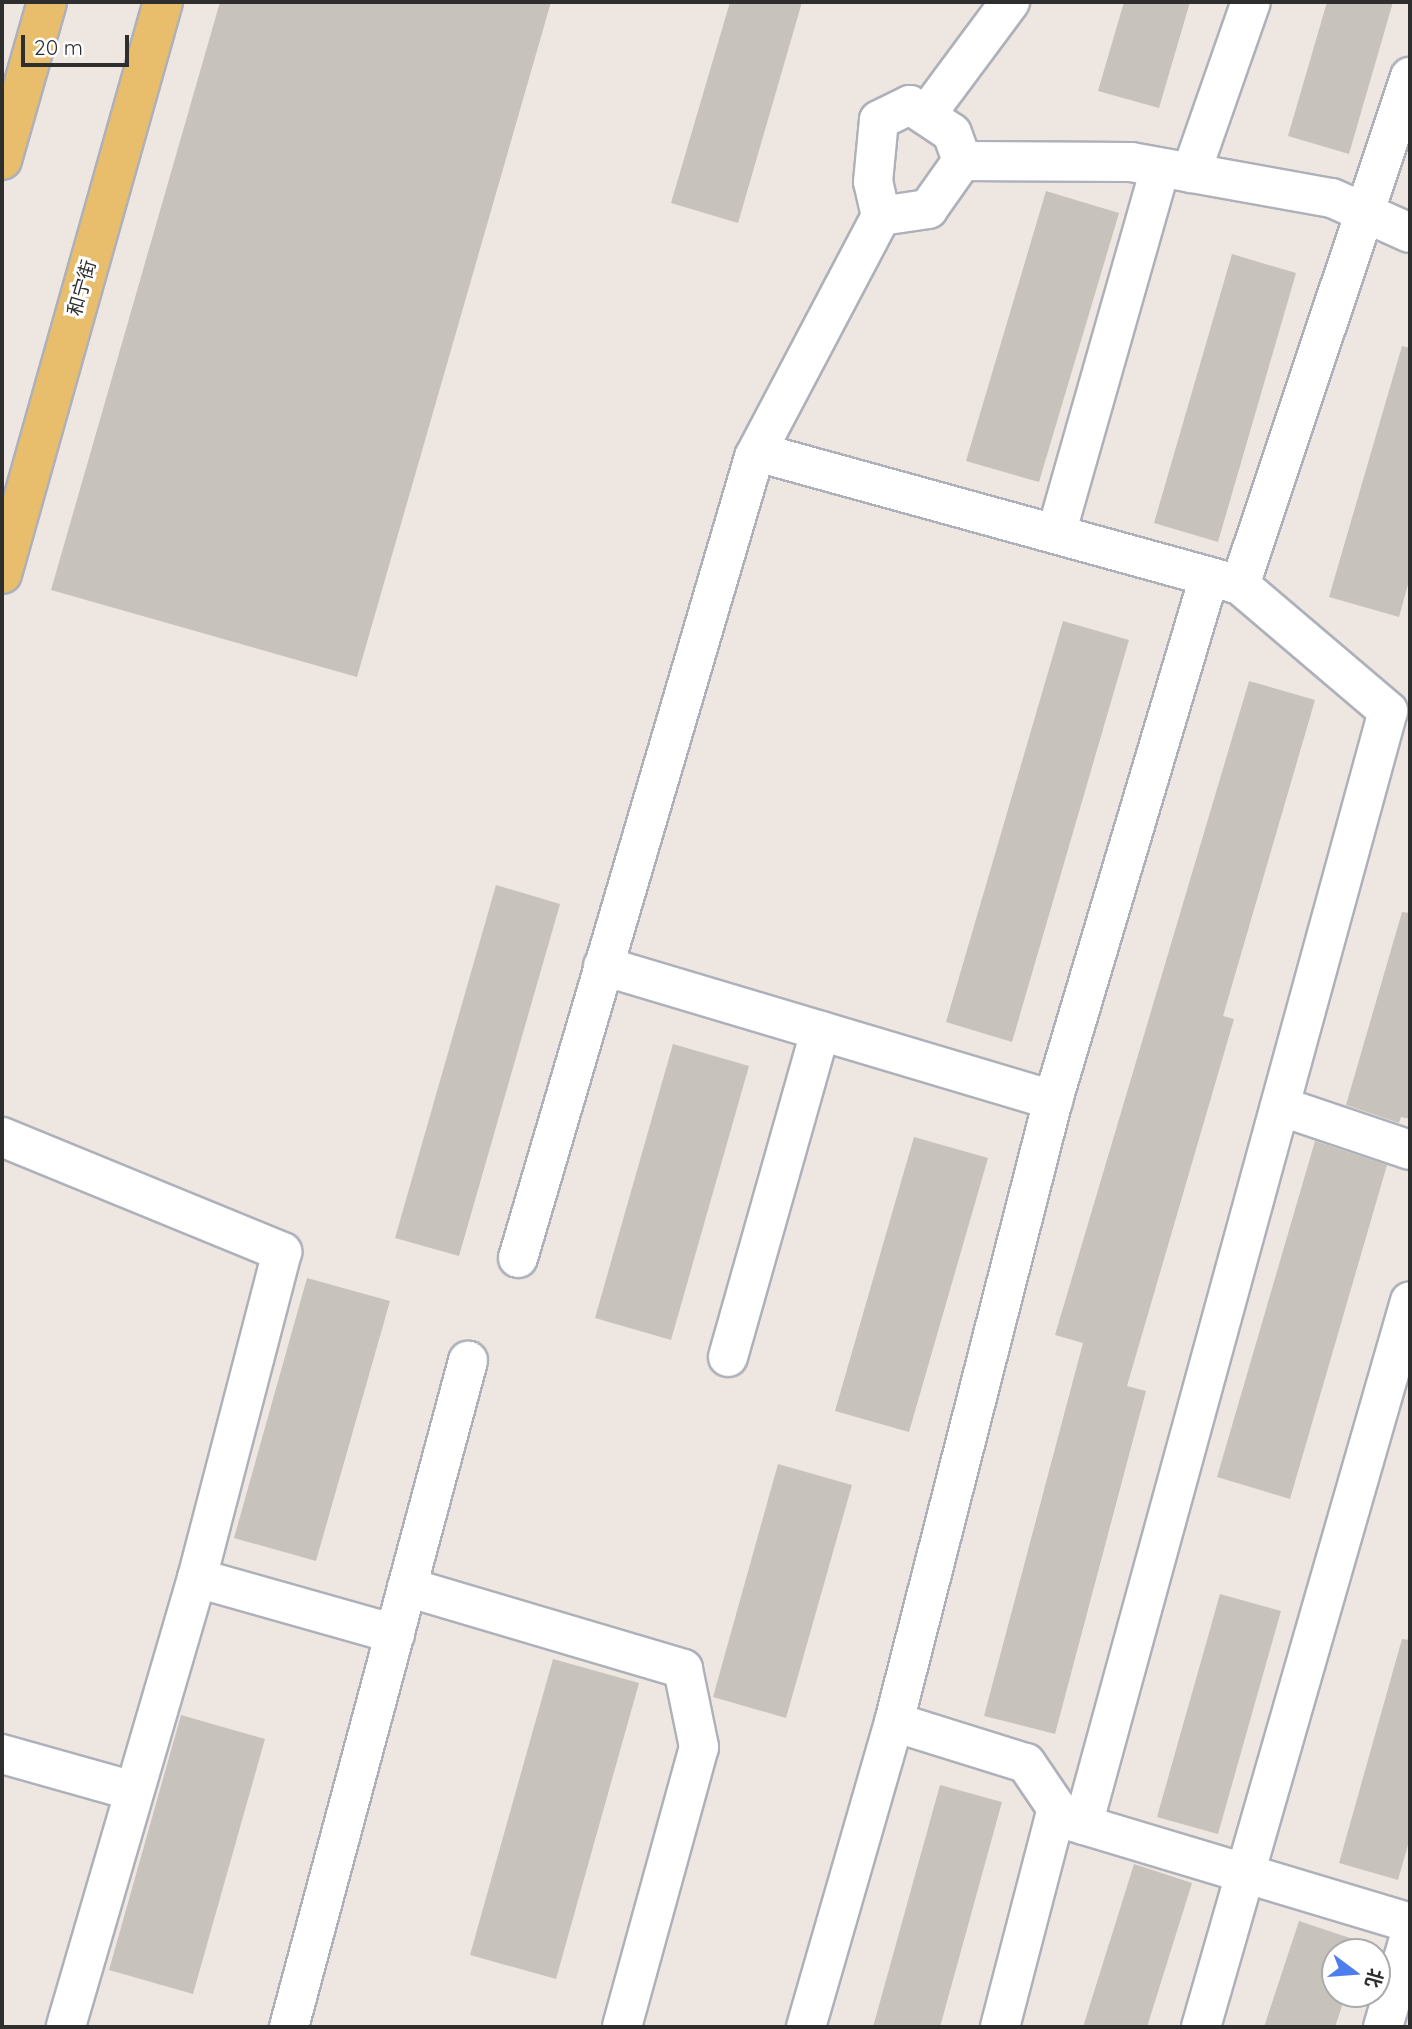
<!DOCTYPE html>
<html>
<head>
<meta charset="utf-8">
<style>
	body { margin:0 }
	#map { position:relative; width:1412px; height:2029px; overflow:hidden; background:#eee7e1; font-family:Quicksand,"Noto Sans SC",sans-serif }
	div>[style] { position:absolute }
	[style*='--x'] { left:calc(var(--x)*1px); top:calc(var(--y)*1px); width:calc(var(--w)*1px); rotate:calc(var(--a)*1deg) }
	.building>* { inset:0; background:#c7c2bc }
	.roads { filter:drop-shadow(2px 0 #aeb1b9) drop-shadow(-2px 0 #aeb1b9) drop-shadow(0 2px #aeb1b9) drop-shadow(0 -2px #aeb1b9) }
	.minor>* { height:38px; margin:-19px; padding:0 19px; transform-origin:19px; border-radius:19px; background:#fff }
	.major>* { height:38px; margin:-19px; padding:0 19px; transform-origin:19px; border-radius:19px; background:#e8be6c }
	span { translate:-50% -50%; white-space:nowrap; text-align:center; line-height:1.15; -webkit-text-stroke:6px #fff; paint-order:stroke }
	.street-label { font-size:19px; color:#2e2e2e }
	.frame { position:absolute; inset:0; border:4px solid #2e2e2e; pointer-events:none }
	.north { position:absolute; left:1321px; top:1938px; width:70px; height:70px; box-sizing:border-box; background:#fff; border:2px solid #ababab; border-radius:50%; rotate:106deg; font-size:19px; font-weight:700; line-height:28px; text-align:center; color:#2e2e2e }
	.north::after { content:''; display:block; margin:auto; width:24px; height:32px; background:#4e7dee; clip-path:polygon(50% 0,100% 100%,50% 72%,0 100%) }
	.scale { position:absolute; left:21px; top:35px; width:108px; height:32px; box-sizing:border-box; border:4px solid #2e2e2e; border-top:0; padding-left:9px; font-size:21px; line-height:24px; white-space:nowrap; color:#2e2e2e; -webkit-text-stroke:5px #fff; paint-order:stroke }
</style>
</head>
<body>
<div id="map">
	<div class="building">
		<div style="clip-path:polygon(220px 2px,551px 2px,357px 677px,51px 590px)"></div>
		<div style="clip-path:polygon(730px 2px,802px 2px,738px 223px,671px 203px)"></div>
		<div style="clip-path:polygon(1124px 2px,1190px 2px,1159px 108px,1098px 91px)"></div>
		<div style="clip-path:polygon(1327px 2px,1393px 2px,1349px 154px,1288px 136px)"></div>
		<div style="clip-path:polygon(1046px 191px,1119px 213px,1039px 482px,966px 461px)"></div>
		<div style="clip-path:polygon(1232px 254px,1296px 273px,1218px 542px,1154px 523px)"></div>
		<div style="clip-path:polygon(1402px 346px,1410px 348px,1410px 577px,1399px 617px,1329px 597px)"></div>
		<div style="clip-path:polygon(1063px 621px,1129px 640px,1012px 1042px,946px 1022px)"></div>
		<div style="clip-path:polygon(1249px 681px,1315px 700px,1223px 1016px,1234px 1019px,1127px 1386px,1146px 1391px,1055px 1734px,984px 1716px,1083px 1343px,1055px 1335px)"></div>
		<div style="clip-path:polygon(496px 885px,560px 904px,459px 1256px,395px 1238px)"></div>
		<div style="clip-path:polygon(1402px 912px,1410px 913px,1410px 1119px,1401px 1117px,1399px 1123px,1346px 1105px)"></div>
		<div style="clip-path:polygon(673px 1044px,749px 1066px,671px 1340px,595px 1318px)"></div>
		<div style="clip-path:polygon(914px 1137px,988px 1158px,909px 1432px,835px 1411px)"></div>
		<div style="clip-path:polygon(1315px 1141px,1387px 1165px,1290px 1499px,1217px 1477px)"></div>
		<div style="clip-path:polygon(307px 1278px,390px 1301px,316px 1561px,234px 1538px)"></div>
		<div style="clip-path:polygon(778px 1464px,852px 1485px,786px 1718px,713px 1697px)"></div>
		<div style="clip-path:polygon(1220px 1594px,1281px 1611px,1218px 1834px,1157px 1817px)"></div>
		<div style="clip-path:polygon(1402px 1639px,1410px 1640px,1410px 1838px,1398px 1880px,1339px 1863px)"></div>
		<div style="clip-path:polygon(553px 1659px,639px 1683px,556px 1979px,470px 1955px)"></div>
		<div style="clip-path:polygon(181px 1715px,265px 1739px,193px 1994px,109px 1970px)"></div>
		<div style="clip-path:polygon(940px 1785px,1002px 1802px,940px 2027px,873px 2027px)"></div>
		<div style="clip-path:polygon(1134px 1864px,1192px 1883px,1147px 2027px,1083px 2027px)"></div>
		<div style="clip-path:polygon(1299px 1921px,1362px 1942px,1359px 1952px,1335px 1952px,1335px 1994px,1346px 1994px,1335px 2027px,1264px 2027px)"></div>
	</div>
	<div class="roads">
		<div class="minor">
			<div style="--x:926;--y:115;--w:141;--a:-53.4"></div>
			<div style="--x:1191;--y:173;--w:181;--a:-70.7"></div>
			<div style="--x:881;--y:216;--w:35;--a:-103"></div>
			<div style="--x:873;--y:182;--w:62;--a:-84.5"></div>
			<div style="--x:879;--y:120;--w:34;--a:-26"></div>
			<div style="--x:910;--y:105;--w:50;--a:33.7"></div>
			<div style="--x:952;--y:133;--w:30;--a:70"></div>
			<div style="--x:757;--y:452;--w:501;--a:15.4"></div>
			<div style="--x:1240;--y:585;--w:536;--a:-71.5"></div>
			<div style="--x:1056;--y:534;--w:380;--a:-74.1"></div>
			<div style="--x:603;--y:966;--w:470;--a:16.6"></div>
			<div style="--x:1280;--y:1106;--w:137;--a:18.7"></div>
			<div style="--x:2;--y:1137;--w:303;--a:22.3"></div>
			<div style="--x:282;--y:1252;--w:337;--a:104.6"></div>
			<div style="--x:197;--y:1578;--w:468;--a:106.3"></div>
			<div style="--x:518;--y:1258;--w:835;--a:-73.58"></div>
			<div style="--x:754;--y:457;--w:272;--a:-62.2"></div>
			<div style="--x:881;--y:216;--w:48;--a:-8.5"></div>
			<div style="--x:928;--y:209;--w:59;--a:-54.7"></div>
			<div style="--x:962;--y:161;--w:169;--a:0.3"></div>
			<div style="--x:1131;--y:162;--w:204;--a:10.2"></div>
			<div style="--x:1332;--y:198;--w:85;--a:24.2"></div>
			<div style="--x:728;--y:1357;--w:339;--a:-74.2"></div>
			<div style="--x:197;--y:1578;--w:206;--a:15.8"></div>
			<div style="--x:407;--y:1587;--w:288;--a:16.5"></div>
			<div style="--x:683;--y:1669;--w:80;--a:78.4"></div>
			<div style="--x:699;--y:1747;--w:290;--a:105.4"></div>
			<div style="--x:894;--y:1722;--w:138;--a:17.3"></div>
			<div style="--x:1026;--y:1763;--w:68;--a:55.8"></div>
			<div style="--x:1064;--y:1819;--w:361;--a:16.7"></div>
			<div style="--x:2;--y:1754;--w:137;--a:15.7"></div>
			<div style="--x:1083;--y:1825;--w:1155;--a:-74.69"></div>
			<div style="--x:1388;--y:711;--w:194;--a:-139.6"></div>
			<div style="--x:289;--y:2027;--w:690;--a:-74.96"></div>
			<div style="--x:806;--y:2027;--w:317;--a:-73.9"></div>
			<div style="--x:894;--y:1722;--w:642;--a:-75.66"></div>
			<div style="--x:1053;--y:1100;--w:546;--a:-73.39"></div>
			<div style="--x:1000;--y:2027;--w:226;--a:-75.4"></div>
			<div style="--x:1201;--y:2027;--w:755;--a:-73.94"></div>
			<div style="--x:1383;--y:2027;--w:96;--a:-73.6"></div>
		</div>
		<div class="major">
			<div style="--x:2;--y:160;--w:164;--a:-74.1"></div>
			<div style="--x:2;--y:574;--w:594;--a:-74.28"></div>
		</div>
	</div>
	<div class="street-label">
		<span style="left:82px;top:288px;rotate:-74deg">和宁街</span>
	</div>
	<div class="frame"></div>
	<div class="north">北</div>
	<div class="scale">20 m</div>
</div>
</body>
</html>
